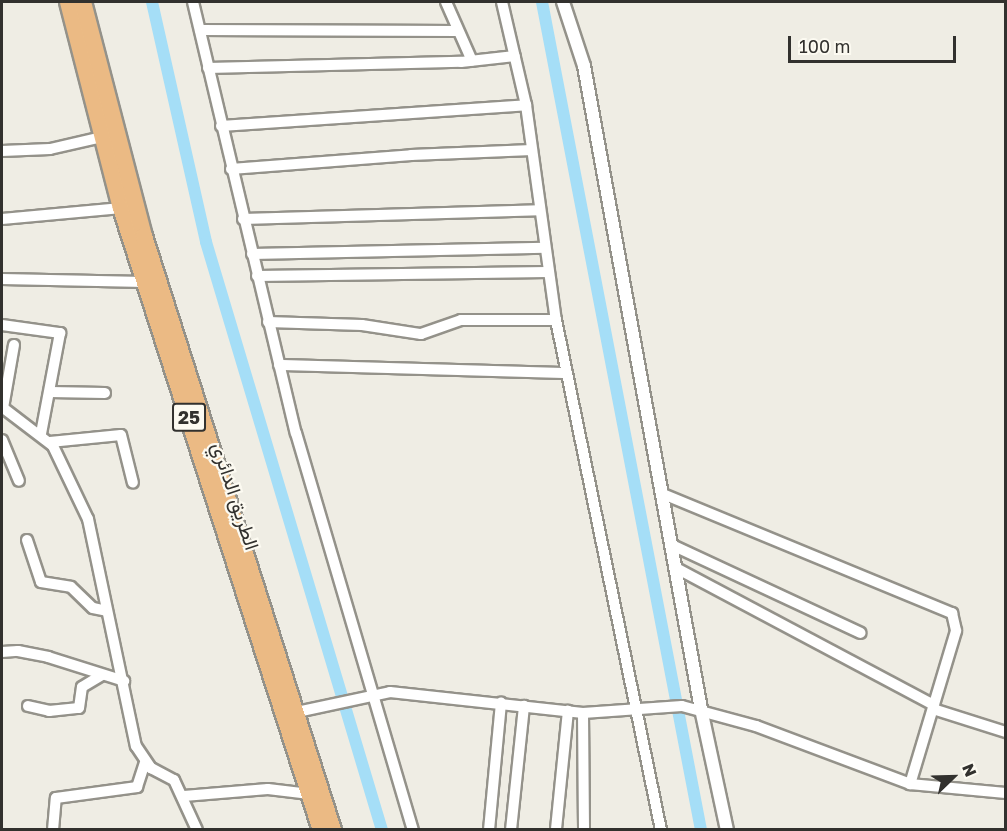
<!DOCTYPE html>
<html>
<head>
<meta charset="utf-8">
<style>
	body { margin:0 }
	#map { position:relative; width:1007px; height:831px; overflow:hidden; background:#efede4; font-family:"Golos Text",Vazirmatn,sans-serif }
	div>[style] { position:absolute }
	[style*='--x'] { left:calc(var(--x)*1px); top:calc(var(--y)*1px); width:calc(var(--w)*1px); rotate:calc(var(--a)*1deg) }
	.canal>* { height:12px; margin:-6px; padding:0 6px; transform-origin:6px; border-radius:6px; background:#a5def7 }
	.roads { filter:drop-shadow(2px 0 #94928a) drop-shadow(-2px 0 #94928a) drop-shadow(0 2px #94928a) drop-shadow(0 -2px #94928a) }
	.minor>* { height:10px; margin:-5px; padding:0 5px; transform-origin:5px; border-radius:5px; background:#fff }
	.tertiary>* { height:12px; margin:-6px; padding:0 6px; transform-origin:6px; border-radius:6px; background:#fff }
	.trunk>* { height:16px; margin:-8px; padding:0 8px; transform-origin:8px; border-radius:8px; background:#ebba84 }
	span { translate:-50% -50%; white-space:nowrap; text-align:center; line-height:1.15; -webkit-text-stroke:4.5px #fcfaf1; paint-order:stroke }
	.shield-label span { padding:2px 4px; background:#fcfaf1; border:2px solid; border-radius:4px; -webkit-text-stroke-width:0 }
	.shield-label { font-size:18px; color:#32312e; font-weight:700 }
	.street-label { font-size:20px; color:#32312e }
	.frame { position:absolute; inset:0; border:3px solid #32312e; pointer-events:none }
	.north { position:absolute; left:923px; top:747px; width:60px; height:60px; -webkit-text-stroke:4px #fcfaf1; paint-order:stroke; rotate:67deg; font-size:16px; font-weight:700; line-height:24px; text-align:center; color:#32312e }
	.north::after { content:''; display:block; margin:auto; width:21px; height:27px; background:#32312e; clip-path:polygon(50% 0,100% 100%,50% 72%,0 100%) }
	.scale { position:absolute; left:788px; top:36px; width:168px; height:27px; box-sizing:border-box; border:3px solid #32312e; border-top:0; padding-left:8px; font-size:18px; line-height:21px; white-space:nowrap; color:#32312e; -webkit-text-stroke:4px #fcfaf1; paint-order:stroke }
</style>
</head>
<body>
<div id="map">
	<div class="canal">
		<div style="--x:152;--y:2;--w:246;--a:77.3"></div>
		<div style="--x:206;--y:242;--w:614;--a:73.34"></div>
		<div style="--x:542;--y:2;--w:843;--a:79.13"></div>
	</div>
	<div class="roads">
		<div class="minor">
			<div style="--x:193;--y:2;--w:443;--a:76.6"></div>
			<div style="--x:296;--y:433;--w:414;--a:73.6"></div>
			<div style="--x:446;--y:2;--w:64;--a:66.2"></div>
			<div style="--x:502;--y:2;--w:106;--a:76.9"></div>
			<div style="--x:526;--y:105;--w:217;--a:82.1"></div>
			<div style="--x:556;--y:320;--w:521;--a:78.37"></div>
			<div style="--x:200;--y:30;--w:258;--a:0.2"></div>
			<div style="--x:208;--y:68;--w:253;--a:-1.4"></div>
			<div style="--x:461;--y:62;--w:54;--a:-6.3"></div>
			<div style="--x:221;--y:126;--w:306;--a:-3.9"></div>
			<div style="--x:2;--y:151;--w:48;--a:-2.4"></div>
			<div style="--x:50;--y:149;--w:53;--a:-13"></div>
			<div style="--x:231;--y:169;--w:181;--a:-4.4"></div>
			<div style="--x:411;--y:155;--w:121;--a:-2.4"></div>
			<div style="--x:2;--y:219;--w:120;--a:-5.3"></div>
			<div style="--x:243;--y:219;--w:296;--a:-1.7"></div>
			<div style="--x:252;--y:254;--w:293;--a:-1.2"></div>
			<div style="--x:257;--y:276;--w:291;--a:-0.8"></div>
			<div style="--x:2;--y:279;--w:143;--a:1.2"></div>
			<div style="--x:268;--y:322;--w:94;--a:1.8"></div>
			<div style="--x:362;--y:325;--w:60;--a:8.7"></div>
			<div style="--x:421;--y:334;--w:42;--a:-19.3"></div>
			<div style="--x:461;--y:320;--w:95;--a:0"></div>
			<div style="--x:2;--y:325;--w:59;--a:7.9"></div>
			<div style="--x:60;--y:333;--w:103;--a:100.7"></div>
			<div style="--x:279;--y:365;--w:288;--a:1.6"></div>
			<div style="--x:50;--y:392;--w:55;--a:1"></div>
			<div style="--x:2;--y:407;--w:64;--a:37.4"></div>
			<div style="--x:53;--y:446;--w:81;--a:64.4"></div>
			<div style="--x:88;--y:519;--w:232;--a:78.1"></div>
			<div style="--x:136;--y:746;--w:27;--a:56"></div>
			<div style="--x:151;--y:768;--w:26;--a:28"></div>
			<div style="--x:174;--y:780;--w:55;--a:65.3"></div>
			<div style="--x:3;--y:408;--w:64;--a:-80.1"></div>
			<div style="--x:2;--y:440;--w:44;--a:67.5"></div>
			<div style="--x:50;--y:442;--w:71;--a:-5.6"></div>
			<div style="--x:121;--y:435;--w:49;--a:76"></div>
			<div style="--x:663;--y:494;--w:313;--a:22.4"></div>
			<div style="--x:952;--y:613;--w:18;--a:77"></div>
			<div style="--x:956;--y:631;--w:160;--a:106.7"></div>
			<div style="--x:27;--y:540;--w:44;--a:71.6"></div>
			<div style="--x:41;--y:582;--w:30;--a:9"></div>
			<div style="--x:71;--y:587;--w:30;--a:44"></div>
			<div style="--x:93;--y:608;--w:14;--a:12"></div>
			<div style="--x:672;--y:545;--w:208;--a:25"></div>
			<div style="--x:676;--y:568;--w:292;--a:28"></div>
			<div style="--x:2;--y:652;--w:16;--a:-4"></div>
			<div style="--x:18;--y:651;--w:31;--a:11"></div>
			<div style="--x:48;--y:657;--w:80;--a:17.5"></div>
			<div style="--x:28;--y:706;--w:22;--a:13"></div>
			<div style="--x:49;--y:711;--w:30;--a:-6"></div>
			<div style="--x:79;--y:708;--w:21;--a:-82"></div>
			<div style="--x:82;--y:687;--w:23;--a:-31"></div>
			<div style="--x:933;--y:709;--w:77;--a:17.5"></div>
			<div style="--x:297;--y:712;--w:95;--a:-12.1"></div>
			<div style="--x:390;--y:692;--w:194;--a:6.2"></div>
			<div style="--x:583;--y:713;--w:99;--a:-4"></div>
			<div style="--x:682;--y:706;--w:77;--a:15.1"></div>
			<div style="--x:756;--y:726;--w:165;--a:20.6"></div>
			<div style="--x:910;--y:784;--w:96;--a:5.4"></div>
			<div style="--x:583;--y:713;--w:117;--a:89.5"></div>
			<div style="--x:184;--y:796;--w:84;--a:-4.8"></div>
			<div style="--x:268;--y:789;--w:42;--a:6.8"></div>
			<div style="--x:556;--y:829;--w:119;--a:-84.2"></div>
			<div style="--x:53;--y:830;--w:32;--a:-85"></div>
			<div style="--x:56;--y:798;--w:82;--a:-7.7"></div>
			<div style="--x:137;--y:787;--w:25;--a:-72"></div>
			<div style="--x:489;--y:830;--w:128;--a:-84.6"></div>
			<div style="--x:511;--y:830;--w:125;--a:-84"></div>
		</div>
		<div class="tertiary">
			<div style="--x:563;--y:2;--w:67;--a:71.8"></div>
			<div style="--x:584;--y:66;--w:654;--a:79.69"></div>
			<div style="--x:701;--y:709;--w:124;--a:77.9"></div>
		</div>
		<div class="trunk">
			<div style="--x:68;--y:2;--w:213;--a:75.6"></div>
			<div style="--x:121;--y:208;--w:653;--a:72.18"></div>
			<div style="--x:83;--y:2;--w:242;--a:75.4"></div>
			<div style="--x:144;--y:236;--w:623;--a:72.35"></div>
		</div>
	</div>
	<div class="shield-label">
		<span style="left:189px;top:417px">25</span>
	</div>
	<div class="street-label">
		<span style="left:236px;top:496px;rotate:72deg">الطريق الدائري</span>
	</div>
	<div class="frame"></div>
	<div class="north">N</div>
	<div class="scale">100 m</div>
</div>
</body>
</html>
